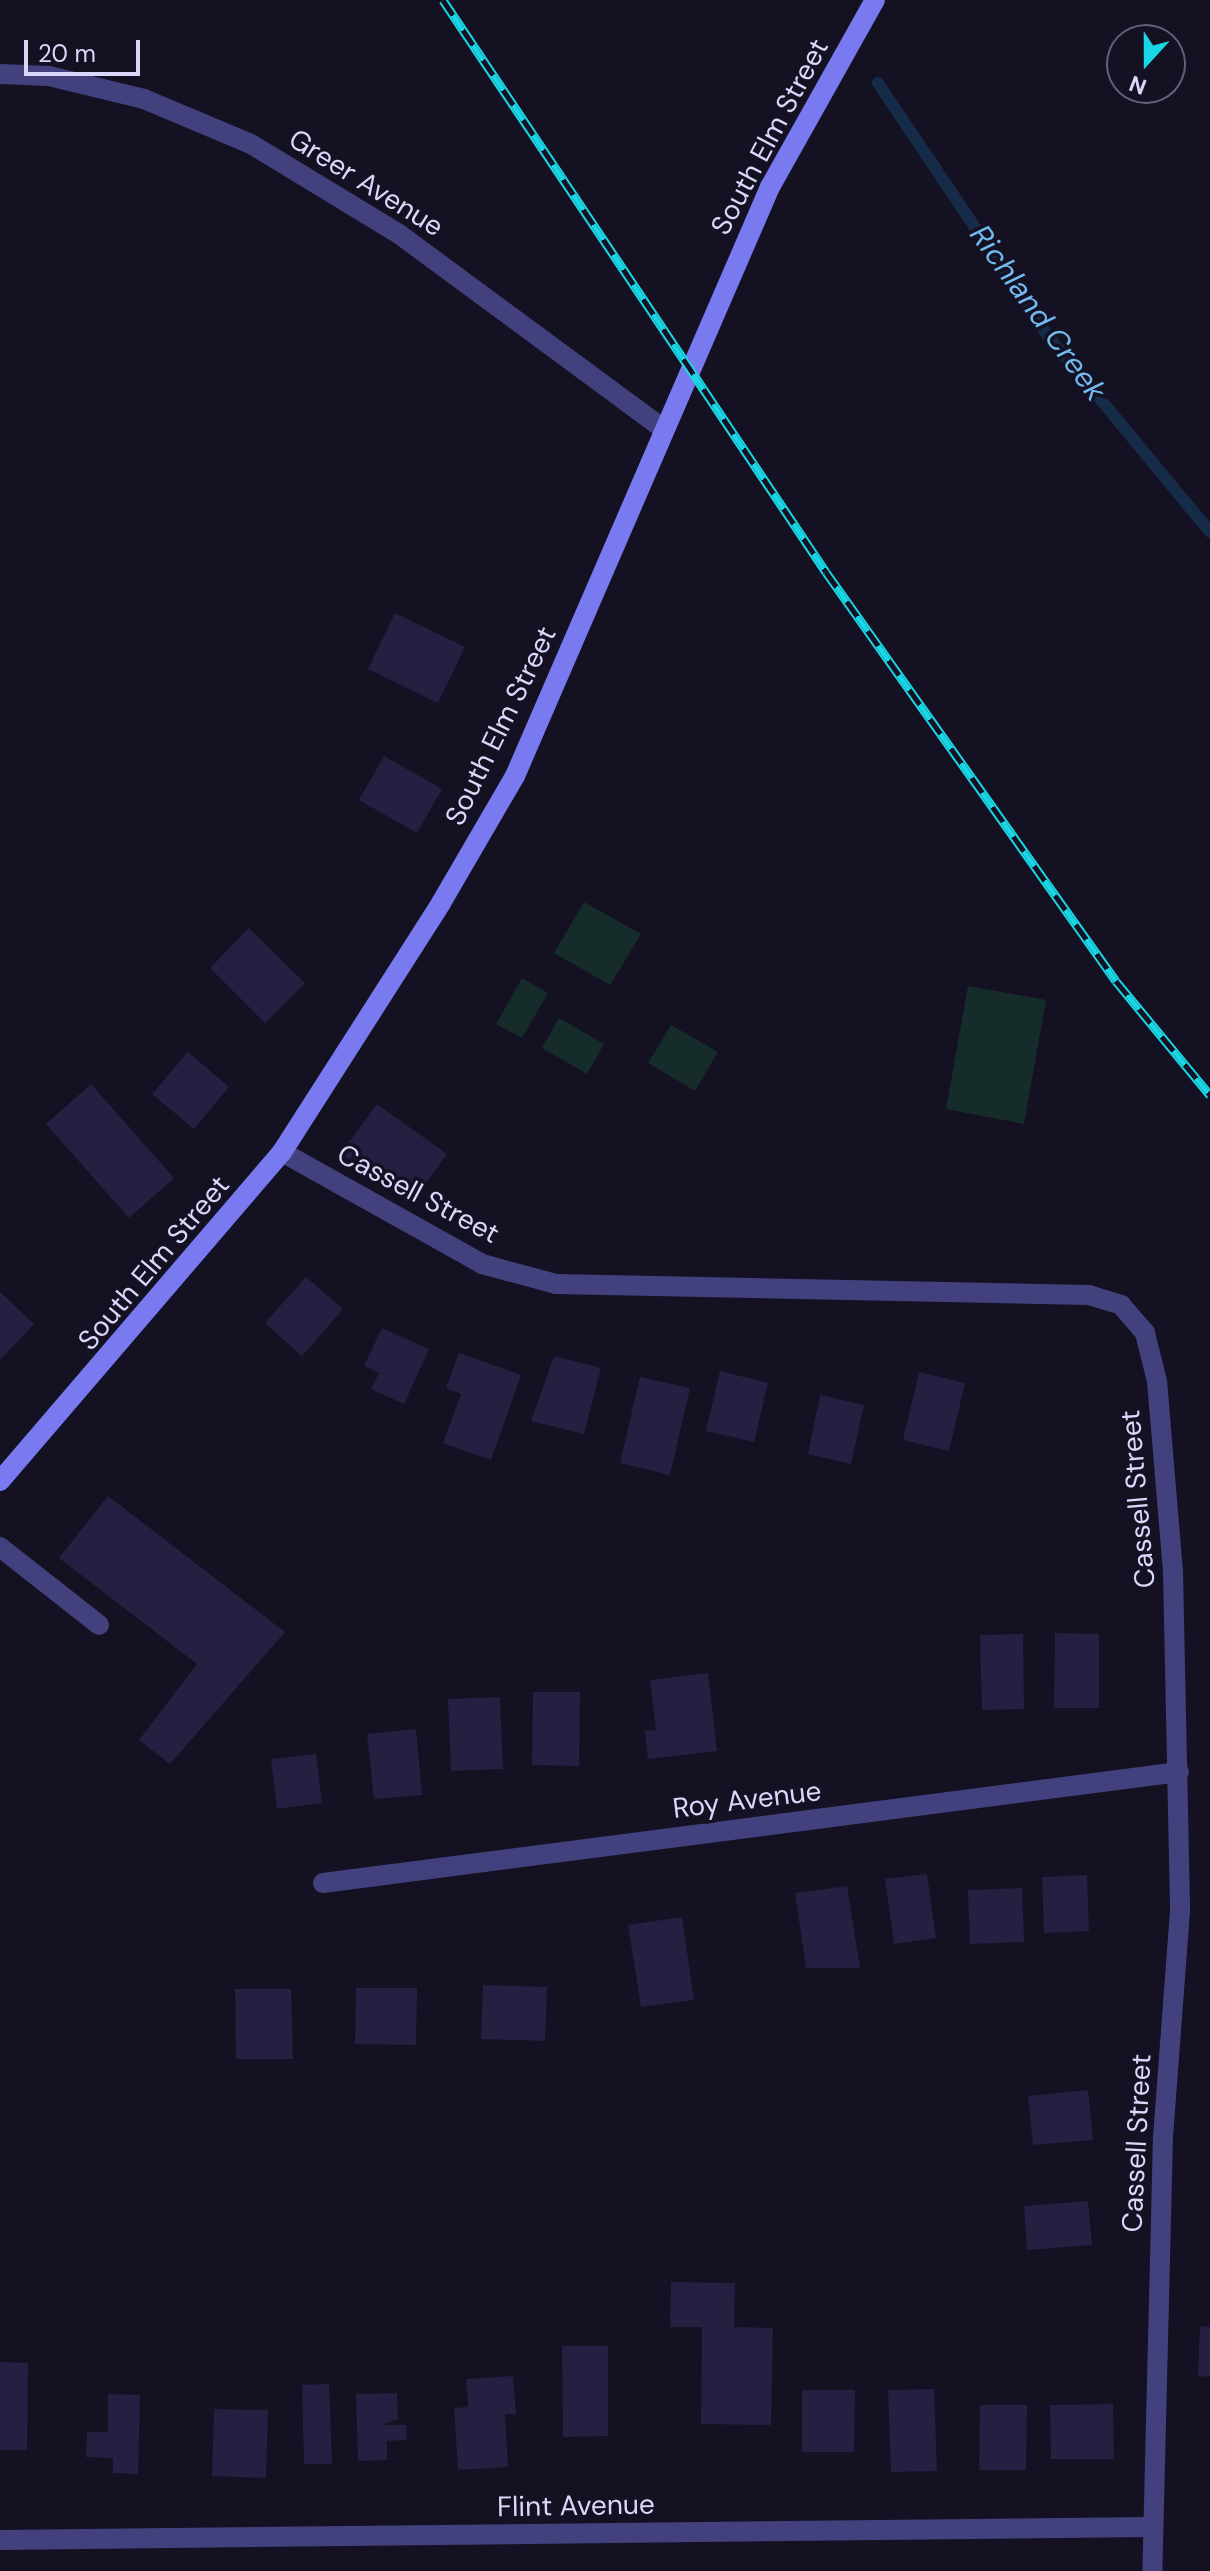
<!DOCTYPE html>
<html>
<head>
<meta charset="utf-8">
<style>
	body { margin:0 }
	#map { position:relative; width:1210px; height:2571px; overflow:hidden; background:#141123; font-family:"DM Sans",sans-serif }
	div>[style] { position:absolute }
	[style*='--x'] { left:calc(var(--x)*1px); top:calc(var(--y)*1px); width:calc(var(--w)*1px); rotate:calc(var(--a)*1deg) }
	.green>* { inset:0; background:#152c2b }
	.stream>* { height:12px; margin:-6px; padding:0 6px; transform-origin:6px; border-radius:6px; background:#162b48 }
	.building>* { inset:0; background:#251f42 }
	.lane>* { height:20px; margin:-10px; padding:0 10px; transform-origin:10px; border-radius:10px; background:#42417d }
	.street>* { height:20px; margin:-10px; padding:0 10px; transform-origin:10px; border-radius:10px; background:#42417d }
	.secondary>* { height:20px; margin:-10px; padding:0 10px; transform-origin:10px; border-radius:10px; background:#797af0 }
	.rail>* { height:9px; margin-top:-4.5px; transform-origin:0; background:repeating-linear-gradient(90deg,#141123 0 18px,#1ad6e4 0 36px); box-sizing:border-box; border-block:2px solid #1ad6e4 }
	span { translate:-50% -50%; white-space:nowrap; text-align:center; line-height:1.15; -webkit-text-stroke:7px #141123; paint-order:stroke }
	.street-label { font-size:28px; color:#dad8fa }
	.water-label { font-size:30px; color:#71b9ef; font-style:italic }
	.north { position:absolute; left:1106px; top:24px; width:80px; height:80px; box-sizing:border-box; background:#141123; border:2px solid #636179; border-radius:50%; rotate:201deg; font-size:22px; font-weight:700; line-height:32px; text-align:center; color:#dad8fa }
	.north::after { content:''; display:block; margin:auto; width:28px; height:36px; background:#1ad6e4; clip-path:polygon(50% 0,100% 100%,50% 72%,0 100%) }
	.scale { position:absolute; left:24px; top:40px; width:116px; height:36px; box-sizing:border-box; border:4px solid #dad8fa; border-top:0; padding-left:10px; font-size:24px; line-height:28px; white-space:nowrap; color:#dad8fa; -webkit-text-stroke:6px #141123; paint-order:stroke }
</style>
</head>
<body>
<div id="map">
	<div class="green">
		<div style="clip-path:polygon(584px 902px,641px 934px,610px 985px,554px 953px)"></div>
		<div style="clip-path:polygon(522px 978px,548px 993px,522px 1038px,496px 1024px)"></div>
		<div style="clip-path:polygon(968px 986px,1046px 1000px,1024px 1124px,946px 1109px)"></div>
		<div style="clip-path:polygon(559px 1018px,604px 1044px,587px 1074px,542px 1048px)"></div>
		<div style="clip-path:polygon(671px 1025px,718px 1052px,695px 1091px,648px 1063px)"></div>
	</div>
	<div class="stream">
		<div style="--x:878;--y:83;--w:305;--a:56.1"></div>
		<div style="--x:1048;--y:336;--w:254;--a:50.4"></div>
	</div>
	<div class="building">
		<div style="clip-path:polygon(395px 613px,465px 647px,438px 703px,368px 669px)"></div>
		<div style="clip-path:polygon(384px 756px,442px 789px,417px 833px,359px 800px)"></div>
		<div style="clip-path:polygon(249px 928px,305px 983px,265px 1023px,210px 968px)"></div>
		<div style="clip-path:polygon(188px 1052px,229px 1087px,194px 1129px,152px 1094px)"></div>
		<div style="clip-path:polygon(91px 1084px,174px 1178px,129px 1218px,46px 1124px)"></div>
		<div style="clip-path:polygon(377px 1104px,447px 1154px,412px 1203px,341px 1153px)"></div>
		<div style="clip-path:polygon(306px 1277px,343px 1309px,302px 1356px,265px 1323px)"></div>
		<div style="clip-path:polygon(0 1292px,34px 1324px,0 1360px)"></div>
		<div style="clip-path:polygon(382px 1328px,429px 1349px,404px 1404px,371px 1389px,379px 1373px,364px 1366px)"></div>
		<div style="clip-path:polygon(459px 1353px,521px 1375px,491px 1460px,443px 1443px,461px 1394px,446px 1388px)"></div>
		<div style="clip-path:polygon(554px 1356px,601px 1368px,584px 1434px,531px 1421px)"></div>
		<div style="clip-path:polygon(720px 1371px,768px 1383px,754px 1442px,706px 1431px)"></div>
		<div style="clip-path:polygon(919px 1372px,965px 1383px,949px 1451px,903px 1440px)"></div>
		<div style="clip-path:polygon(640px 1377px,690px 1388px,670px 1475px,620px 1463px)"></div>
		<div style="clip-path:polygon(820px 1395px,864px 1405px,851px 1464px,808px 1454px)"></div>
		<div style="clip-path:polygon(108px 1496px,285px 1632px,170px 1764px,139px 1740px,197px 1664px,59px 1558px)"></div>
		<div style="clip-path:polygon(1055px 1633px,1099px 1634px,1099px 1708px,1054px 1708px)"></div>
		<div style="clip-path:polygon(1023px 1634px,1024px 1709px,982px 1710px,980px 1635px)"></div>
		<div style="clip-path:polygon(708px 1673px,717px 1751px,648px 1759px,645px 1731px,656px 1730px,650px 1680px)"></div>
		<div style="clip-path:polygon(533px 1692px,580px 1692px,579px 1766px,532px 1765px)"></div>
		<div style="clip-path:polygon(500px 1697px,503px 1769px,451px 1771px,448px 1699px)"></div>
		<div style="clip-path:polygon(416px 1729px,422px 1795px,374px 1799px,367px 1734px)"></div>
		<div style="clip-path:polygon(316px 1754px,322px 1803px,277px 1809px,271px 1759px)"></div>
		<div style="clip-path:polygon(927px 1874px,936px 1938px,894px 1944px,885px 1879px)"></div>
		<div style="clip-path:polygon(1087px 1875px,1089px 1931px,1044px 1933px,1042px 1877px)"></div>
		<div style="clip-path:polygon(847px 1886px,860px 1968px,806px 1968px,795px 1893px)"></div>
		<div style="clip-path:polygon(1022px 1888px,1024px 1942px,970px 1944px,968px 1890px)"></div>
		<div style="clip-path:polygon(682px 1917px,694px 2000px,641px 2007px,628px 1925px)"></div>
		<div style="clip-path:polygon(483px 1985px,547px 1987px,545px 2041px,481px 2039px)"></div>
		<div style="clip-path:polygon(356px 1988px,417px 1988px,416px 2045px,355px 2044px)"></div>
		<div style="clip-path:polygon(235px 1989px,291px 1989px,293px 2059px,236px 2059px)"></div>
		<div style="clip-path:polygon(1088px 2090px,1093px 2140px,1033px 2145px,1028px 2096px)"></div>
		<div style="clip-path:polygon(1088px 2201px,1092px 2245px,1027px 2250px,1024px 2206px)"></div>
		<div style="clip-path:polygon(671px 2282px,735px 2283px,734px 2327px,773px 2328px,771px 2425px,701px 2424px,702px 2327px,670px 2327px)"></div>
		<div style="clip-path:polygon(1200px 2326px,1210px 2327px,1210px 2377px,1198px 2376px)"></div>
		<div style="clip-path:polygon(562px 2346px,608px 2346px,608px 2436px,563px 2437px)"></div>
		<div style="clip-path:polygon(0 2362px,28px 2363px,27px 2450px,0 2450px)"></div>
		<div style="clip-path:polygon(513px 2376px,516px 2414px,505px 2414px,508px 2467px,458px 2470px,454px 2408px,468px 2407px,466px 2379px)"></div>
		<div style="clip-path:polygon(329px 2384px,332px 2464px,304px 2464px,302px 2385px)"></div>
		<div style="clip-path:polygon(934px 2389px,937px 2471px,891px 2472px,888px 2390px)"></div>
		<div style="clip-path:polygon(802px 2390px,855px 2390px,854px 2452px,802px 2452px)"></div>
		<div style="clip-path:polygon(397px 2393px,398px 2419px,381px 2425px,406px 2425px,407px 2440px,387px 2441px,387px 2460px,358px 2461px,356px 2394px)"></div>
		<div style="clip-path:polygon(108px 2394px,140px 2395px,138px 2474px,113px 2473px,113px 2458px,86px 2457px,87px 2432px,108px 2432px)"></div>
		<div style="clip-path:polygon(1113px 2404px,1114px 2459px,1051px 2459px,1050px 2405px)"></div>
		<div style="clip-path:polygon(980px 2405px,1027px 2405px,1026px 2470px,979px 2470px)"></div>
		<div style="clip-path:polygon(214px 2409px,268px 2410px,266px 2478px,212px 2476px)"></div>
	</div>
	<div class="lane">
		<div style="--x:0;--y:1547;--w:126;--a:38.2"></div>
	</div>
	<div class="street">
		<div style="--x:0;--y:74;--w:49;--a:2.3"></div>
		<div style="--x:49;--y:76;--w:98;--a:13.6"></div>
		<div style="--x:144;--y:99;--w:116;--a:22.8"></div>
		<div style="--x:251;--y:144;--w:173;--a:31.3"></div>
		<div style="--x:399;--y:234;--w:325;--a:36.4"></div>
		<div style="--x:282;--y:1152;--w:229;--a:29.2"></div>
		<div style="--x:482;--y:1264;--w:77;--a:15.1"></div>
		<div style="--x:556;--y:1284;--w:533;--a:1.18"></div>
		<div style="--x:1089;--y:1295;--w:34;--a:17"></div>
		<div style="--x:1121;--y:1305;--w:37;--a:49"></div>
		<div style="--x:1145;--y:1333;--w:49;--a:76"></div>
		<div style="--x:1157;--y:1381;--w:191;--a:85.2"></div>
		<div style="--x:1173;--y:1571;--w:340;--a:88.8"></div>
		<div style="--x:1180;--y:1911;--w:226;--a:94.3"></div>
		<div style="--x:1163;--y:2136;--w:435;--a:91.4"></div>
		<div style="--x:323;--y:1883;--w:863;--a:-7.39"></div>
		<div style="--x:0;--y:2540;--w:1152;--a:-0.65"></div>
	</div>
	<div class="secondary">
		<div style="--x:0;--y:1481;--w:433;--a:-49.4"></div>
		<div style="--x:282;--y:1152;--w:295;--a:-57.4"></div>
		<div style="--x:441;--y:903;--w:147;--a:-59.8"></div>
		<div style="--x:515;--y:776;--w:642;--a:-66.59"></div>
		<div style="--x:770;--y:187;--w:214;--a:-60.7"></div>
	</div>
	<div class="rail">
		<div style="--x:443;--y:0;--w:688;--a:56.19"></div>
		<div style="--x:826;--y:572;--w:501;--a:54.66"></div>
		<div style="--x:1116;--y:981;--w:148;--a:50.5"></div>
	</div>
	<div class="street-label">
		<span style="left:770px;top:137px;rotate:-62deg">South Elm Street</span>
		<span style="left:366px;top:183px;rotate:32deg">Greer Avenue</span>
		<span style="left:501px;top:726px;rotate:-64deg">South Elm Street</span>
		<span style="left:418px;top:1194px;rotate:28deg">Cassell Street</span>
		<span style="left:154px;top:1263px;rotate:-50deg">South Elm Street</span>
		<span style="left:1138px;top:1499px;rotate:-95deg">Cassell Street</span>
		<span style="left:747px;top:1800px;rotate:-7deg">Roy Avenue</span>
		<span style="left:1137px;top:2143px;rotate:-87deg">Cassell Street</span>
		<span style="left:576px;top:2506px;rotate:-1deg">Flint Avenue</span>
	</div>
	<div class="water-label">
		<span style="left:1038px;top:313px;rotate:54deg">Richland Creek</span>
	</div>
	<div class="north">N</div>
	<div class="scale">20 m</div>
</div>
</body>
</html>
